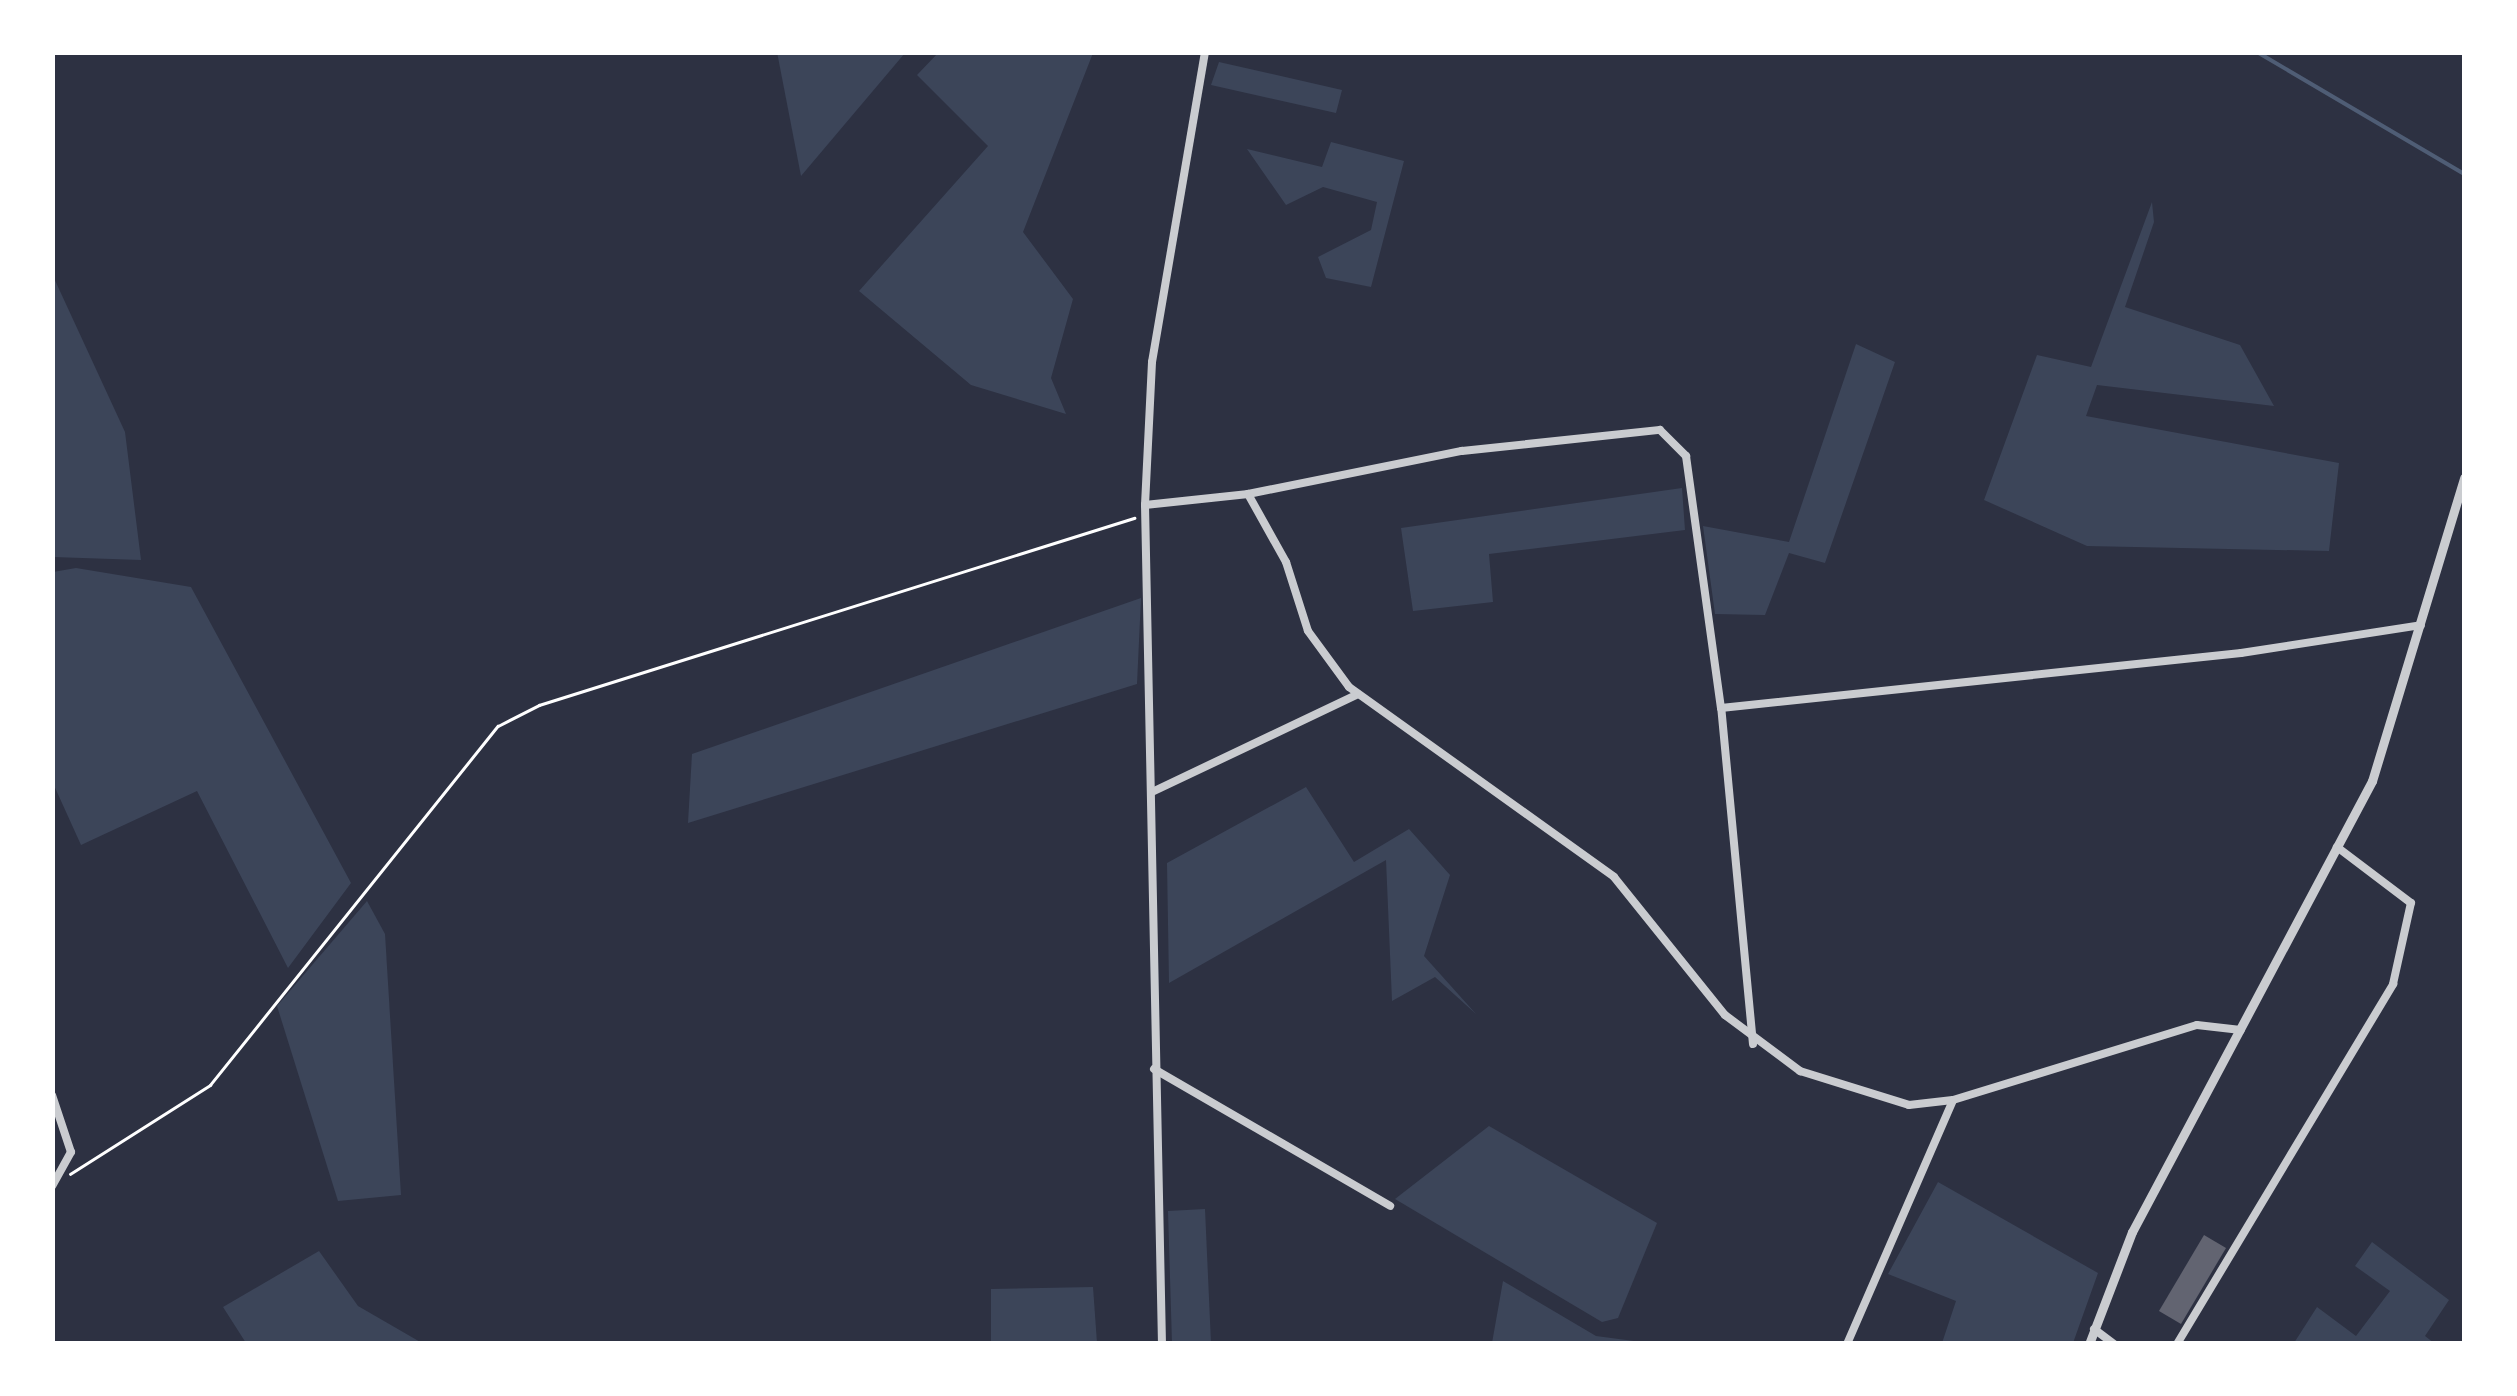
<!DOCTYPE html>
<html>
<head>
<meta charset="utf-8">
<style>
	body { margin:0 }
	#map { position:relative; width:2517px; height:1396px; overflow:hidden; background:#2d3142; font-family:Montserrat,sans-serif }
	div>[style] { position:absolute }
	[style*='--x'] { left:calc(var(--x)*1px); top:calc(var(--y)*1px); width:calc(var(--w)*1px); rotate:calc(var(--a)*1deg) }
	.green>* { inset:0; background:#3c4559 }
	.stream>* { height:4px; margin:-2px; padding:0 2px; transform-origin:2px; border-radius:2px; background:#4f5d75 }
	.building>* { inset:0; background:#626471 }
	.path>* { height:2.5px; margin:-1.25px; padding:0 1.25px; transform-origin:1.25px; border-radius:1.25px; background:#fff }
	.minor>* { height:8px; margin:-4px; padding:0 4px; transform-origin:4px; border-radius:4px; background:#caccd0 }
	.tertiary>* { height:9px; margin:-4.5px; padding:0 4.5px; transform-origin:4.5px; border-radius:4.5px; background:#caccd0 }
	span { translate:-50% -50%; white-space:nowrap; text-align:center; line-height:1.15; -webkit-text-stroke:9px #fff; paint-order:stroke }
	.frame { position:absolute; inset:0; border:55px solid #fff; pointer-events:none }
</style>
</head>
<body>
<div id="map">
	<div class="green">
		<div style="clip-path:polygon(777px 52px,905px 52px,905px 53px,801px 176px)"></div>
		<div style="clip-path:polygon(938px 53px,1093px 53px,1023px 232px,1073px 299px,1051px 378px,1066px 414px,971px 385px,859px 291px,988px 146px,917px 75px)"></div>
		<div style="clip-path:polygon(1219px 62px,1342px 90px,1336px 113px,1211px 85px)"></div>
		<div style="clip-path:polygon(1331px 142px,1404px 161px,1371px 287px,1326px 278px,1318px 257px,1371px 230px,1377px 202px,1323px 187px,1286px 205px,1247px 149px,1322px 167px)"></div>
		<div style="clip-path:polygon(2152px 202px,2154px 222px,2125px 307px,2240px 345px,2274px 406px,2097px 385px,2086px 416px,2339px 463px,2329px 551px,2087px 546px,1984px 500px,2037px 355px,2091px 367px)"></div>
		<div style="clip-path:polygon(53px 276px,125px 432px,141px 560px,53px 557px)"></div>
		<div style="clip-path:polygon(1856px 344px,1895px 362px,1825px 563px,1789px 553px,1765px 615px,1715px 614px,1703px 526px,1789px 542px)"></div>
		<div style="clip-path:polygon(1682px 488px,1685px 530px,1489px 554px,1493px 602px,1413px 611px,1401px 528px)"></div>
		<div style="clip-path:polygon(76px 568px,191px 587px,351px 883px,288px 968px,197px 791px,81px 845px,52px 781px,53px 572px)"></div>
		<div style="clip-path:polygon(1141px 598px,1137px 684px,688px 823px,692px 754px)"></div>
		<div style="clip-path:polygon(1306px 787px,1354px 862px,1409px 829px,1450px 875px,1424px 956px,1476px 1014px,1435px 977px,1392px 1001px,1386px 860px,1169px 983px,1167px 863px)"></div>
		<div style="clip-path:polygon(367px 901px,385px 934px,401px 1195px,338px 1201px,277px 1006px)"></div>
		<div style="clip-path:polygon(1489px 1126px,1657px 1223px,1618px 1318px,1602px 1322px,1395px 1199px)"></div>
		<div style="clip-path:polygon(1938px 1182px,2098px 1273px,2073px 1343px,1942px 1343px,1956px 1301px,1888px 1274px)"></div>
		<div style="clip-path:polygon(1205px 1209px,1211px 1343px,1172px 1343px,1168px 1211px)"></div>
		<div style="clip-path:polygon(2372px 1242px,2449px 1300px,2425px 1336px,2434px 1343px,2294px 1343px,2317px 1307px,2356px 1336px,2390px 1291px,2355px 1266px)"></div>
		<div style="clip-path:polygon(319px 1251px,358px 1306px,422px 1343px,246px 1343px,223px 1307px)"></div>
		<div style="clip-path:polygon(1503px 1281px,1596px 1336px,1649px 1343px,1492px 1343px)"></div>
		<div style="clip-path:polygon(1093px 1287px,1097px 1343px,991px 1343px,991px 1289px)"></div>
	</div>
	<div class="stream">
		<div style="--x:2257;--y:52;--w:240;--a:30.5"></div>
	</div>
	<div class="building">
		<div style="clip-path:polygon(2204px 1235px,2226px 1248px,2181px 1324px,2159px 1311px)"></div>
	</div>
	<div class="path">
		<div style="--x:70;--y:1174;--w:166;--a:-32.4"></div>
		<div style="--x:210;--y:1085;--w:460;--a:-51.3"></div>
		<div style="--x:498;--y:726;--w:46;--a:-27.1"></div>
		<div style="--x:539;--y:705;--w:624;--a:-17.45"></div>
	</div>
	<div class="minor">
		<div style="--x:1205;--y:52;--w:314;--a:99.7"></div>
		<div style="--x:1152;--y:362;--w:143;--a:92.8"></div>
		<div style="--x:1145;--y:505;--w:104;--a:-6.1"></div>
		<div style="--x:1248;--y:494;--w:78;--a:60.8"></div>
		<div style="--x:1286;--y:562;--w:72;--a:72.3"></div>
		<div style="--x:1308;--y:631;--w:69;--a:53.8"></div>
		<div style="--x:1349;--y:687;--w:326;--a:35.6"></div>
		<div style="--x:1614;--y:877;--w:177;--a:51.2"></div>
		<div style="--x:1725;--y:1015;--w:94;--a:36.7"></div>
		<div style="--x:1800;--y:1071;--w:114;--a:17.3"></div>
		<div style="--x:1909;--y:1105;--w:44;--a:-6.5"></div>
		<div style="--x:1953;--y:1100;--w:255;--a:-17.1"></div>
		<div style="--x:2197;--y:1025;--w:44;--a:6.5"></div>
		<div style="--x:1248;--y:494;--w:218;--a:-11.4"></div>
		<div style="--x:1462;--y:451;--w:199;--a:-6.1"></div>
		<div style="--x:1660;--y:430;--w:37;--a:45"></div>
		<div style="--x:1686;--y:456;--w:254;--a:82.1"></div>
		<div style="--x:1145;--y:505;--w:839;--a:88.84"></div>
		<div style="--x:1152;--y:792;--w:228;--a:-25.4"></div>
		<div style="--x:1753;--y:1044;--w:338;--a:-95.4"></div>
		<div style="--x:1721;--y:708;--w:523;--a:-6.04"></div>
		<div style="--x:2241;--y:653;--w:182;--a:-8.8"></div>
		<div style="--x:1154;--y:1069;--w:273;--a:30.1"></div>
		<div style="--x:52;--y:1095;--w:60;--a:71.6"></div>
		<div style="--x:71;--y:1152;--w:39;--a:119"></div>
		<div style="--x:2094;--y:1329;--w:25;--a:37"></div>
		<div style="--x:1847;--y:1344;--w:266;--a:-66.5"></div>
		<div style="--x:2177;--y:1344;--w:420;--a:-59"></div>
		<div style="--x:2393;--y:984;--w:83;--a:-77.5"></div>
		<div style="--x:2411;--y:903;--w:93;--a:-142.9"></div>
	</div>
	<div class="tertiary">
		<div style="--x:2089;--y:1344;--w:120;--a:-69"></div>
		<div style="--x:2132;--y:1232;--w:511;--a:-61.98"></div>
		<div style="--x:2372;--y:781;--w:317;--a:-73.1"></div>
	</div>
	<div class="frame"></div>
</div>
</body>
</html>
